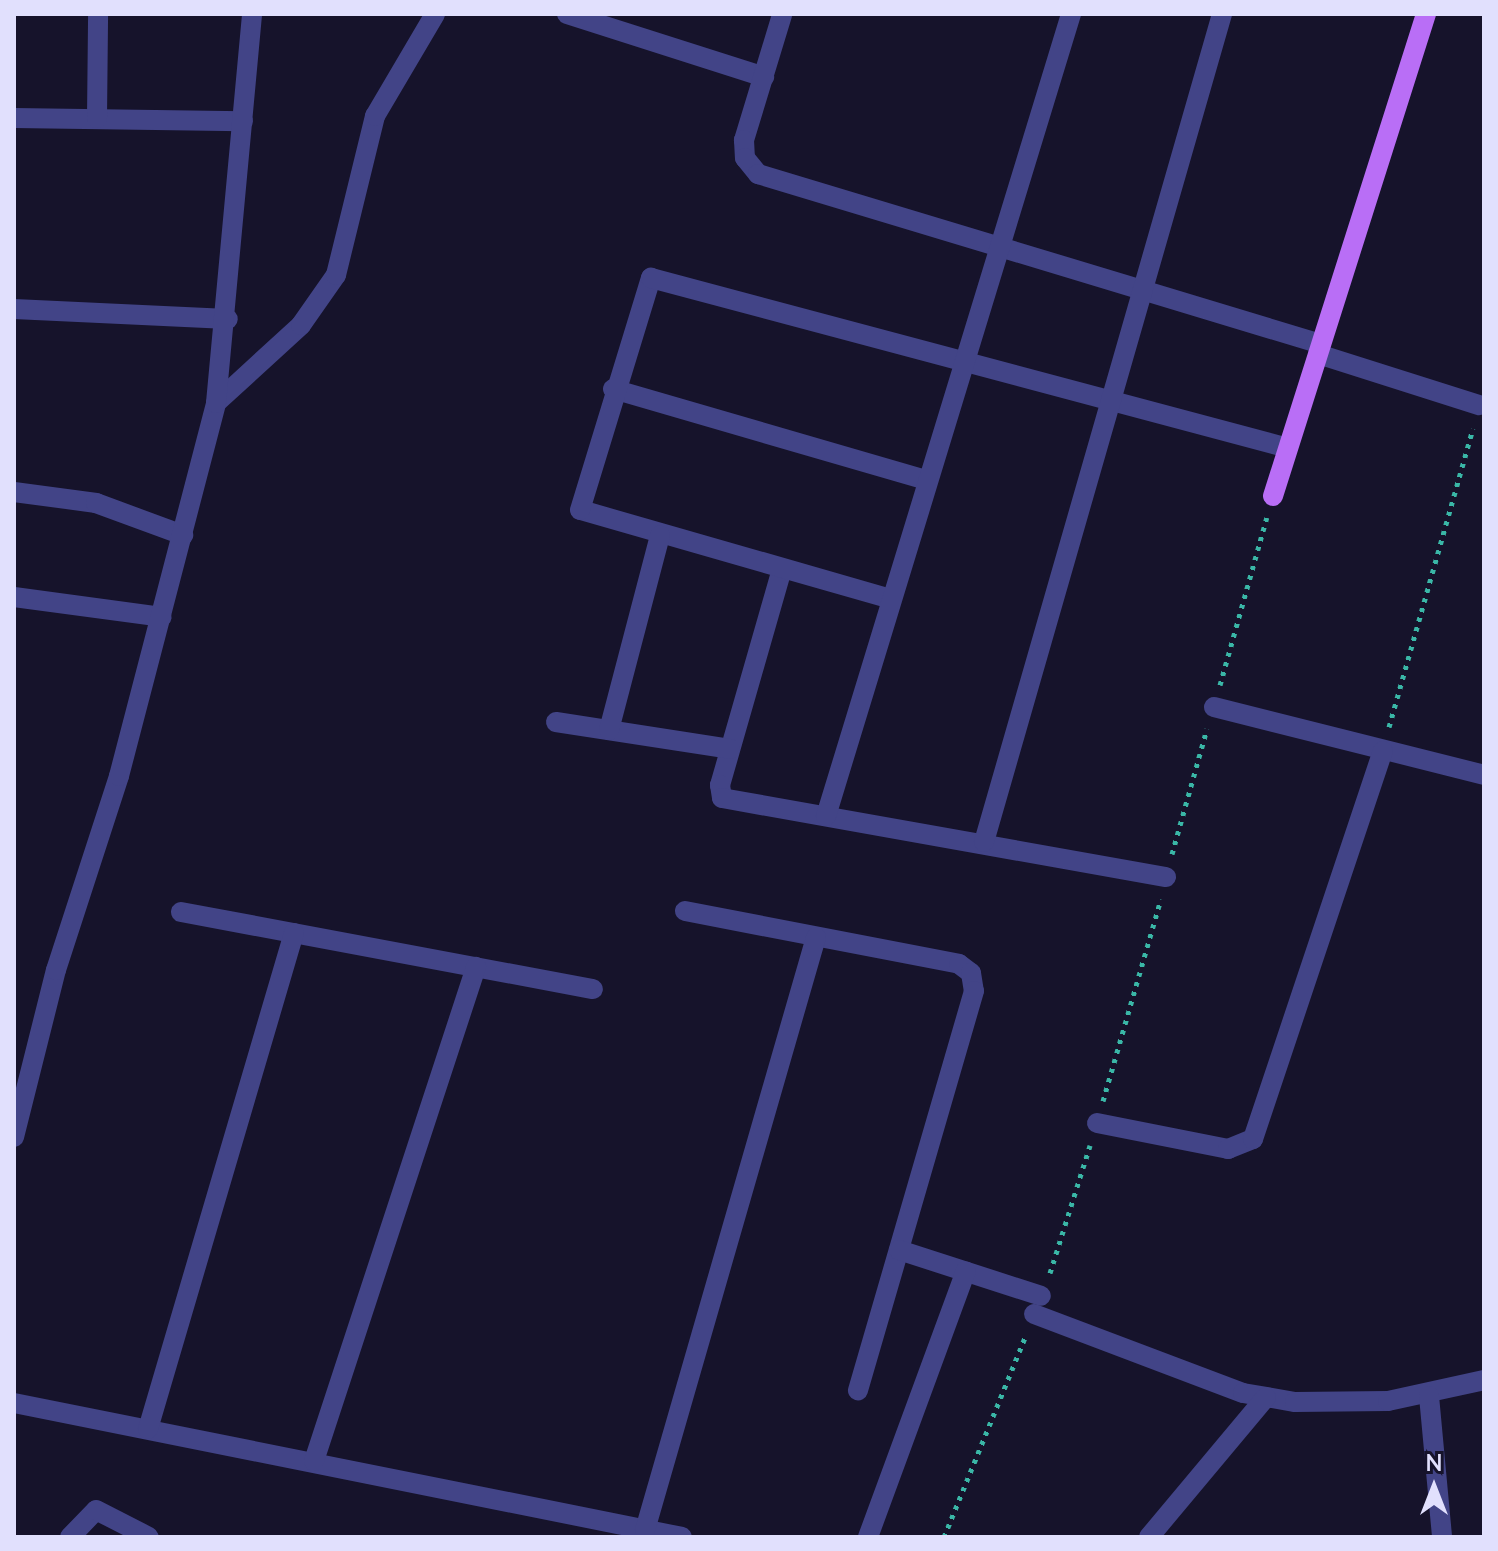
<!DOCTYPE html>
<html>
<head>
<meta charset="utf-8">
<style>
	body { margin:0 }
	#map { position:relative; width:1498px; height:1551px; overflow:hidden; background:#16132b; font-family:Lato,sans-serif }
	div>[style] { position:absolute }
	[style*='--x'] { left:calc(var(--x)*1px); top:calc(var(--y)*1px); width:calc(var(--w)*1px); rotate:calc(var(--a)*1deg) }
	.path>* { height:5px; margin-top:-2.5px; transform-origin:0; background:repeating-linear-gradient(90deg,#3ab7a7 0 4px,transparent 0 10px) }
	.minor>* { height:20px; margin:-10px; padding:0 10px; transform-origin:10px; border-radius:10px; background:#424487 }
	.major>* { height:20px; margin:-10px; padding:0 10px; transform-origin:10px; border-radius:10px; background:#b96ef6 }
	span { translate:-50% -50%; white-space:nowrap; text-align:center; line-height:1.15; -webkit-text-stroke:6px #16132b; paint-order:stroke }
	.frame { position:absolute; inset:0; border:16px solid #e1e0fd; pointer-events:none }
	.north { position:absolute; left:1394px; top:1447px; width:80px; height:80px; -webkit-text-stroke:6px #16132b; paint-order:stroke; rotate:0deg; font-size:22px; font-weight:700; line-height:32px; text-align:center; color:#e1e0fd }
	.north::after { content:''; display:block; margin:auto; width:28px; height:36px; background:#e1e0fd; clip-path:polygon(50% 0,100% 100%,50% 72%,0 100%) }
</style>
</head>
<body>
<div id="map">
	<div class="path">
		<div style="--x:1220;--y:685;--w:174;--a:-74.4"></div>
		<div style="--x:1389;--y:727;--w:310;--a:-74.3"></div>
		<div style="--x:1172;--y:854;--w:130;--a:-74.4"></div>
		<div style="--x:1103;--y:1101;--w:210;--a:-74"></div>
		<div style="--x:1050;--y:1273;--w:134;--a:-72.6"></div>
		<div style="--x:944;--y:1537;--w:215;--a:-67.9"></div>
	</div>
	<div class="minor">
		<div style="--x:567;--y:14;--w:207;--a:17.7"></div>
		<div style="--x:782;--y:15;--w:131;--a:106.9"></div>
		<div style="--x:744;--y:140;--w:18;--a:87"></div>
		<div style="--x:745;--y:158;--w:21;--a:51"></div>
		<div style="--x:758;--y:174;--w:588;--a:16.8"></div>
		<div style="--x:14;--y:118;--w:229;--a:0.8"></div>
		<div style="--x:97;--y:118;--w:104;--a:-89.4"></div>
		<div style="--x:14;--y:309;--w:214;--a:2.7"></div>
		<div style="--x:1318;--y:354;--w:169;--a:17.6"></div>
		<div style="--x:613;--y:389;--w:327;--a:16.2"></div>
		<div style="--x:216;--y:403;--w:115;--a:-42.5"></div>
		<div style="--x:301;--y:325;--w:61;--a:-55"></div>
		<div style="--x:336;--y:275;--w:164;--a:-76.2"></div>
		<div style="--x:375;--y:116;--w:118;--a:-59.5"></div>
		<div style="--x:14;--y:492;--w:83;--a:7.6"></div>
		<div style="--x:96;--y:503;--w:93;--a:20.2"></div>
		<div style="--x:782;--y:569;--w:225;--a:106"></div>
		<div style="--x:720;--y:785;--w:13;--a:81"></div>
		<div style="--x:722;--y:798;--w:451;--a:10.1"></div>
		<div style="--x:14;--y:597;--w:149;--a:7.7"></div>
		<div style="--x:891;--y:599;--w:323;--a:-164"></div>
		<div style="--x:580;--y:510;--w:243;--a:-73"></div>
		<div style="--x:651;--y:278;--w:659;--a:14.94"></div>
		<div style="--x:1214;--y:707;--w:278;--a:14.1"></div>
		<div style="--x:556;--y:722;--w:176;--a:8.8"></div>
		<div style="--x:609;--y:730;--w:201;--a:-75.3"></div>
		<div style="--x:826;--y:816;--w:839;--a:-73.01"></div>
		<div style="--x:984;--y:842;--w:862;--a:-73.96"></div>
		<div style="--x:685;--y:911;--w:279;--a:10.9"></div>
		<div style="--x:959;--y:964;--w:15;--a:37"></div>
		<div style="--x:971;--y:973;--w:18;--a:81"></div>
		<div style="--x:974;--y:991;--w:416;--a:106.2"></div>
		<div style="--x:181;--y:912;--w:419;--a:10.6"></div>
		<div style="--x:1097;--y:1123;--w:134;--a:11.2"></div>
		<div style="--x:1228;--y:1149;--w:27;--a:-22"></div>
		<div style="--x:1253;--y:1139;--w:409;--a:-71.5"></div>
		<div style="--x:14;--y:1137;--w:172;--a:-75.9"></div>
		<div style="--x:56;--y:970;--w:204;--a:-72"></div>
		<div style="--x:119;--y:776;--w:385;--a:-75.4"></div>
		<div style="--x:216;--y:403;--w:391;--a:-84.7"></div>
		<div style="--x:899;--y:1250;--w:149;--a:17.9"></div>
		<div style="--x:1034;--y:1314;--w:223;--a:20.7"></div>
		<div style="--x:1243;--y:1393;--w:53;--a:9.8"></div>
		<div style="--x:1295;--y:1402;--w:93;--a:-0.6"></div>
		<div style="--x:1388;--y:1401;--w:98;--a:-12.3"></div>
		<div style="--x:1429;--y:1396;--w:142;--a:84.7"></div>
		<div style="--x:14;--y:1403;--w:681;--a:11.34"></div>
		<div style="--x:148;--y:1429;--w:517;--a:-73.6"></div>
		<div style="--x:314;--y:1461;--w:520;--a:-71.84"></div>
		<div style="--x:645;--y:1530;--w:617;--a:-73.91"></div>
		<div style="--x:70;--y:1537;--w:37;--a:-46"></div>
		<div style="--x:96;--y:1510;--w:59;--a:27"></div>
		<div style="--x:868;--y:1537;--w:283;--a:-69.8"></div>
		<div style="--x:1149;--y:1537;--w:182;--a:-50.1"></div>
	</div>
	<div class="major">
		<div style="--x:1273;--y:496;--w:506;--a:-72.39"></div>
	</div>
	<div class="frame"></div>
	<div class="north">N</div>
</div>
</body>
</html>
